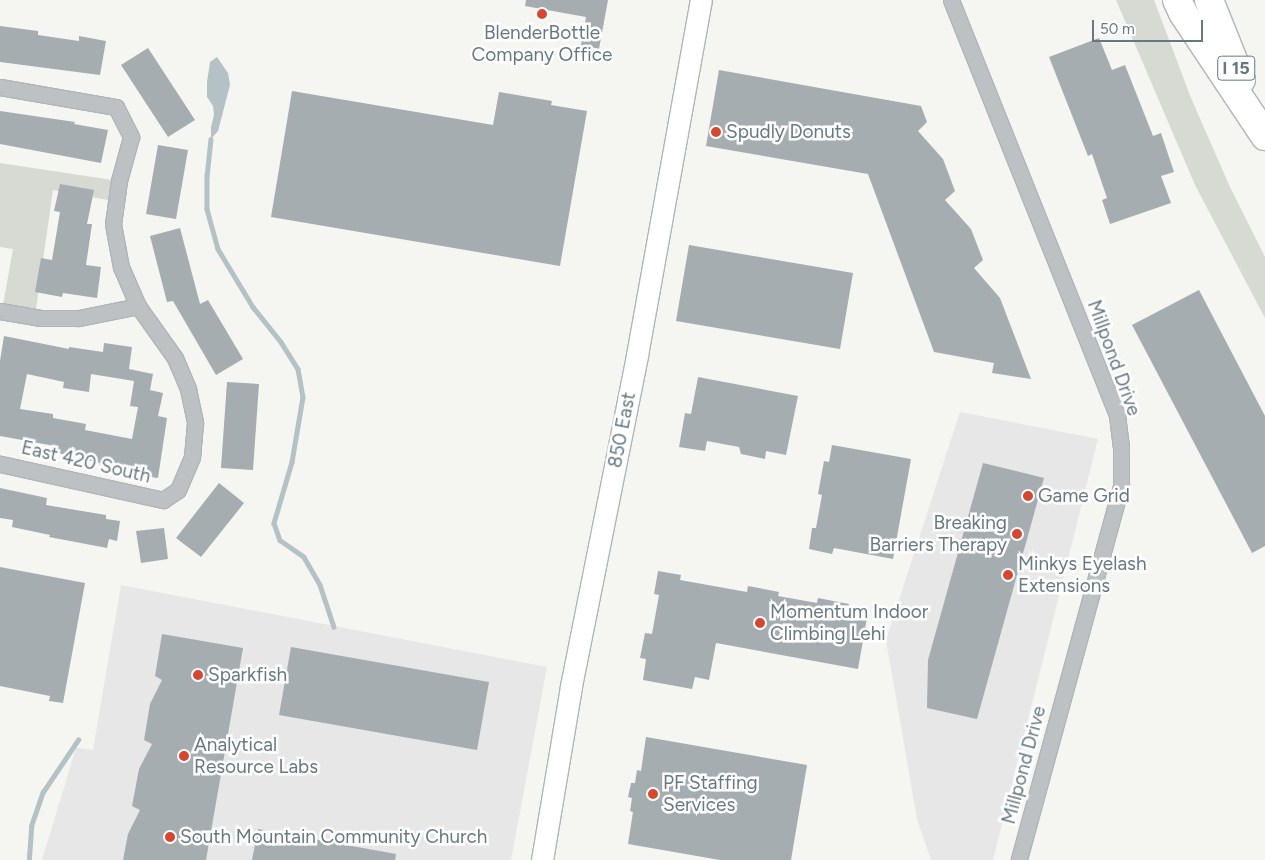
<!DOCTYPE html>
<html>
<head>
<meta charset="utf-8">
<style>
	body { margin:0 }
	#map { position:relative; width:1265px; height:860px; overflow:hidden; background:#f5f5f2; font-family:Figtree,sans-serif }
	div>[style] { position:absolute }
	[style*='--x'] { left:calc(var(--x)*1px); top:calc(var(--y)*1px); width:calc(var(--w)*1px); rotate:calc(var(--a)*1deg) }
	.built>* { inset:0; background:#e6e7e6 }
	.green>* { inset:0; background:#d6dad2 }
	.water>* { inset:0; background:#b5c2c5 }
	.stream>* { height:4.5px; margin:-2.25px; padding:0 2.25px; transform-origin:2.25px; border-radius:2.25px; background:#b5c2c5 }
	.building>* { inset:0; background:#a5adb1 }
	.roads { filter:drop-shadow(1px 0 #afb5b9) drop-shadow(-1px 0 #afb5b9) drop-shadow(0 1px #afb5b9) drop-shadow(0 -1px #afb5b9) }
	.street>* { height:15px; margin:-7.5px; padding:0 7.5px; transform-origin:7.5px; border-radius:7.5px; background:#bdc1c4 }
	.secondary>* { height:21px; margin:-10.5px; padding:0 10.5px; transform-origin:10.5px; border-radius:10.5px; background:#fff }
	.highway>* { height:28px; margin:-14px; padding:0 14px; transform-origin:14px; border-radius:14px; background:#fff }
	.dots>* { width:14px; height:14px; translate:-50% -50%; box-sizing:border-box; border:2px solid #fff; border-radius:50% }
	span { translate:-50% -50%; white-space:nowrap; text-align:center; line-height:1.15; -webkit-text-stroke:5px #fff; paint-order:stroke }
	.shield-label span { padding:1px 4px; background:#fff; border:1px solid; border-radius:4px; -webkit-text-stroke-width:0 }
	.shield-label { font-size:18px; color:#677881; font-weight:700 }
	.poi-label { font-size:19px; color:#677881 }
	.left { translate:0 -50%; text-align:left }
	.right { translate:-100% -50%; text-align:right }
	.street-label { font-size:19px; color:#677881 }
	.scale { position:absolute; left:1092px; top:20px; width:111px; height:22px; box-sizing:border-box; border:2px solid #677881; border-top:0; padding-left:6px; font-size:15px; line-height:18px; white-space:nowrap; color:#677881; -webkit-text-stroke:4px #fff; paint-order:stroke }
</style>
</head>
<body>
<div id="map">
	<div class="built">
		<div style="clip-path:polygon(960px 412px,1098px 439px,993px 860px,931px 860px,917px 819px,886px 640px)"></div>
		<div style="clip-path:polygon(121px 585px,547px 667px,511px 860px,42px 860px,76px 748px,93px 750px)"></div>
	</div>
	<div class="green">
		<div style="clip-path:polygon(1116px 0,1154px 0,1191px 98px,1230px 187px,1265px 257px,1265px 318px,1195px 185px)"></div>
		<div style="clip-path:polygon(0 163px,119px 181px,108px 200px,53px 190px,36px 309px,2px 311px,13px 249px,0 247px)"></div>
	</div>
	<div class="water">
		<div style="clip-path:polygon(217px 57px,228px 73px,230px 85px,218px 131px,211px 139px,211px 127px,214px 115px,213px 106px,207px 97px,207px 82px,210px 62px)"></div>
	</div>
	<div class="stream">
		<div style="--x:211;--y:139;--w:36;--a:96"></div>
		<div style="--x:207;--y:175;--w:34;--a:90"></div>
		<div style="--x:207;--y:209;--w:41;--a:74.6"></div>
		<div style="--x:218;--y:249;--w:68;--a:58.9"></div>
		<div style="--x:253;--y:307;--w:45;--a:51.3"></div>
		<div style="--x:281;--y:342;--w:32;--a:58"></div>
		<div style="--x:298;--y:369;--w:28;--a:80"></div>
		<div style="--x:303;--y:397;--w:66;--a:99.6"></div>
		<div style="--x:292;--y:462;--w:64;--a:106.4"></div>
		<div style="--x:274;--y:523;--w:18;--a:71"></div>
		<div style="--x:280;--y:540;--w:29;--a:35"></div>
		<div style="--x:304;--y:557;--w:32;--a:60"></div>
		<div style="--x:320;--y:585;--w:44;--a:71.6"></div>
		<div style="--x:29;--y:858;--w:32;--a:-86"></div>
		<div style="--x:31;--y:826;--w:36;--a:-71"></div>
		<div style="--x:43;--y:792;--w:63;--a:-56.1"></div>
	</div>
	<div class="building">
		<div style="clip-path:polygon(526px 0,608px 0,599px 49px,581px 45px,586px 17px,525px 6px)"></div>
		<div style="clip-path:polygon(0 26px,38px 31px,38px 35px,79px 41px,79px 36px,106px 41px,100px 75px,0 62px)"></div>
		<div style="clip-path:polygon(1099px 38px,1112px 70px,1125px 65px,1153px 136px,1161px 133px,1174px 172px,1161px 176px,1171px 203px,1110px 224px,1102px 200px,1107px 198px,1092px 154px,1088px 156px,1049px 57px)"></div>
		<div style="clip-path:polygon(148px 48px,195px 120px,168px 137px,121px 65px)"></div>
		<div style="clip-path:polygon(719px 70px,921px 106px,927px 122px,918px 131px,943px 159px,955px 191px,945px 200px,971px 229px,983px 260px,974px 268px,1000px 298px,1031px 379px,992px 373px,994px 363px,934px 352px,868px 174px,706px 146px)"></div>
		<div style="clip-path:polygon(292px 91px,493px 125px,499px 92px,552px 101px,551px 105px,587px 111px,560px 266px,271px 217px)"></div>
		<div style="clip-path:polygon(0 111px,75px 122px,74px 124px,108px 130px,101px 163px,0 144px)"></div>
		<div style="clip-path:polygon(158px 145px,188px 150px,176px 219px,146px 214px)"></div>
		<div style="clip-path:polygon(60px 184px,94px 190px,87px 224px,92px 224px,86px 265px,101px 267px,97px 298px,63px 293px,62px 297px,35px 292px,41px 258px,52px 260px,60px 212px,54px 211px)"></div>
		<div style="clip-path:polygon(180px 228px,200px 304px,208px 300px,243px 359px,216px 375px,173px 301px,167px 302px,150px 236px)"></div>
		<div style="clip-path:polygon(689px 245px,853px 273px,840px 349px,676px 321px)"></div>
		<div style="clip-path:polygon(1199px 290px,1265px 416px,1265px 546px,1252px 553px,1132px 325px)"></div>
		<div style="clip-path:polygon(evenodd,4px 336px,69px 349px,69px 347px,103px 352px,104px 343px,132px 347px,129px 369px,153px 374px,150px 390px,163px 393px,158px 416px,167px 418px,158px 478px,129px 474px,128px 470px,54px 452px,55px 446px,0 436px,0 361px,4px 336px,27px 374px,64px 382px,63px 388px,89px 392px,91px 374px,134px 381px,130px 406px,138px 407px,132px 439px,85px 430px,86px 424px,53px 418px,53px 414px,20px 409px,27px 374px)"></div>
		<div style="clip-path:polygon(698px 377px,798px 396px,786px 455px,766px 451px,765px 459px,741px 454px,739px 447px,707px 441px,705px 451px,679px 447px,685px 413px,691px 414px)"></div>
		<div style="clip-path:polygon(227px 382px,259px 384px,253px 470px,221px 468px)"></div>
		<div style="clip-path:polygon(832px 445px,911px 459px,893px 559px,834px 548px,832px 554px,809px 549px,812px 528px,816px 528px,822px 495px,818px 494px,824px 461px,829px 462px)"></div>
		<div style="clip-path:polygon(983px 463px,1044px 478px,977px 719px,927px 708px,928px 660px)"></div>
		<div style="clip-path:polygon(219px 483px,244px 503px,201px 557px,176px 538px)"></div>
		<div style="clip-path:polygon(0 488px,47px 498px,46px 505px,106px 515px,106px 519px,120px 521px,117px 541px,109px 539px,107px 548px,49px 537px,50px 535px,12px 527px,13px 520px,0 518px)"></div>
		<div style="clip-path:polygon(164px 528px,168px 559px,141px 563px,136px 531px)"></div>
		<div style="clip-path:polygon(0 567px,85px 583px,63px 703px,49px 701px,50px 696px,0 686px)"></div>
		<div style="clip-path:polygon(658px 571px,681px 575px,680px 580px,747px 592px,748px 586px,779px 592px,778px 596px,817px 603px,818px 598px,849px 604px,848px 609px,868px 612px,858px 669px,716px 643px,709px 680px,695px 677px,692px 689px,643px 680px,646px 659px,640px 658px,645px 633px,652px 634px,659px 595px,654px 594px)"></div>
		<div style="clip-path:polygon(162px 634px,243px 648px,206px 860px,123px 860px,128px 834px,140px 810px,132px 806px,139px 769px,152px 744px,144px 740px,150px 704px,162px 680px,155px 676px)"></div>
		<div style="clip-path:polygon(291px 647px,489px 682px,477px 750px,279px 715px)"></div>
		<div style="clip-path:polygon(646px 737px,807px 765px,791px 860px,720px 860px,628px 844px,633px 812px,630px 811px,632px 798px,628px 797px,631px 783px,635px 783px,637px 770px,641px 771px)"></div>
		<div style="clip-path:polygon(258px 829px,396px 854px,395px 860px,252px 860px)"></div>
	</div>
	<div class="roads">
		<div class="street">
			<div style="--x:951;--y:0;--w:447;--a:68.2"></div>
			<div style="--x:1117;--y:415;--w:33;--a:83"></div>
			<div style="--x:1121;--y:448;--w:38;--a:90"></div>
			<div style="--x:1121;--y:486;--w:388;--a:105.3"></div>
			<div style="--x:0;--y:87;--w:118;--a:9.8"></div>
			<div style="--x:116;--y:107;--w:34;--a:63"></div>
			<div style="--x:131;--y:137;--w:46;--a:105.3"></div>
			<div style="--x:119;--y:181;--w:43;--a:97.9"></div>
			<div style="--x:113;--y:224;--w:44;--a:79.5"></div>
			<div style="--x:121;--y:267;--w:43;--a:66.4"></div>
			<div style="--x:138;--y:306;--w:64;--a:54.6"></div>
			<div style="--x:175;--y:358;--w:34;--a:67"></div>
			<div style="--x:188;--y:389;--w:35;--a:78"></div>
			<div style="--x:195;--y:423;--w:34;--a:95"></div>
			<div style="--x:192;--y:457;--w:36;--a:113"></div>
			<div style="--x:178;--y:490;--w:18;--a:146"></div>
			<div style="--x:163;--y:500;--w:167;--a:-167.5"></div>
			<div style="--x:0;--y:311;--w:42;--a:9.7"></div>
			<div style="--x:41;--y:318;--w:38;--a:0"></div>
			<div style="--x:79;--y:318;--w:60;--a:-11.5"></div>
		</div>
		<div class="secondary">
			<div style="--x:542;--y:860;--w:176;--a:-80.5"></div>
			<div style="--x:571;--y:686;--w:338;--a:-78.7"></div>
			<div style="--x:637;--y:355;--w:361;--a:-79.8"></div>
		</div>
		<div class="highway">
			<div style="--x:1177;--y:0;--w:14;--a:65"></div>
			<div style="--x:1183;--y:13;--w:148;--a:56.3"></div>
			<div style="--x:1209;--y:0;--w:86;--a:68.2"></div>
		</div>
	</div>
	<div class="dots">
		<div style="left:542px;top:14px;background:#d64732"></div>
		<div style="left:716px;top:132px;background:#d64732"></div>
		<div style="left:1028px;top:496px;background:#d64732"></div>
		<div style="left:1017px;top:534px;background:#d64732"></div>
		<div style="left:1008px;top:575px;background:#d64732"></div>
		<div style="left:760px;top:623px;background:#d64732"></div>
		<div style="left:198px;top:675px;background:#d64732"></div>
		<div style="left:184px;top:756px;background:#d64732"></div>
		<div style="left:653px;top:794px;background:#d64732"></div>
		<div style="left:170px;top:837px;background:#d64732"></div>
	</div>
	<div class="shield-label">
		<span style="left:1236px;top:68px">I 15</span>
	</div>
	<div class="poi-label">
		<span style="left:542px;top:44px">BlenderBottle<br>Company Office</span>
		<span class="left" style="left:726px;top:132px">Spudly Donuts</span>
		<span class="left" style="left:1038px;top:496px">Game Grid</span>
		<span class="right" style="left:1007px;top:534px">Breaking<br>Barriers Therapy</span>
		<span class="left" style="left:1018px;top:575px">Minkys Eyelash<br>Extensions</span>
		<span class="left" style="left:770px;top:623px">Momentum Indoor<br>Climbing Lehi</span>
		<span class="left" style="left:208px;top:675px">Sparkfish</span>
		<span class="left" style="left:194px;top:756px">Analytical<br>Resource Labs</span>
		<span class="left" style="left:663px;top:794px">PF Staffing<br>Services</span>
		<span class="left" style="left:180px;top:837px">South Mountain Community Church</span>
	</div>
	<div class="street-label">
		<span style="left:1114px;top:358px;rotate:70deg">Millpond Drive</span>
		<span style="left:622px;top:430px;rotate:-79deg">850 East</span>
		<span style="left:86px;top:462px;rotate:13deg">East 420 South</span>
		<span style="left:1024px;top:765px;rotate:-75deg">Millpond Drive</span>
	</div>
	<div class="scale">50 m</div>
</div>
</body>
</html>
